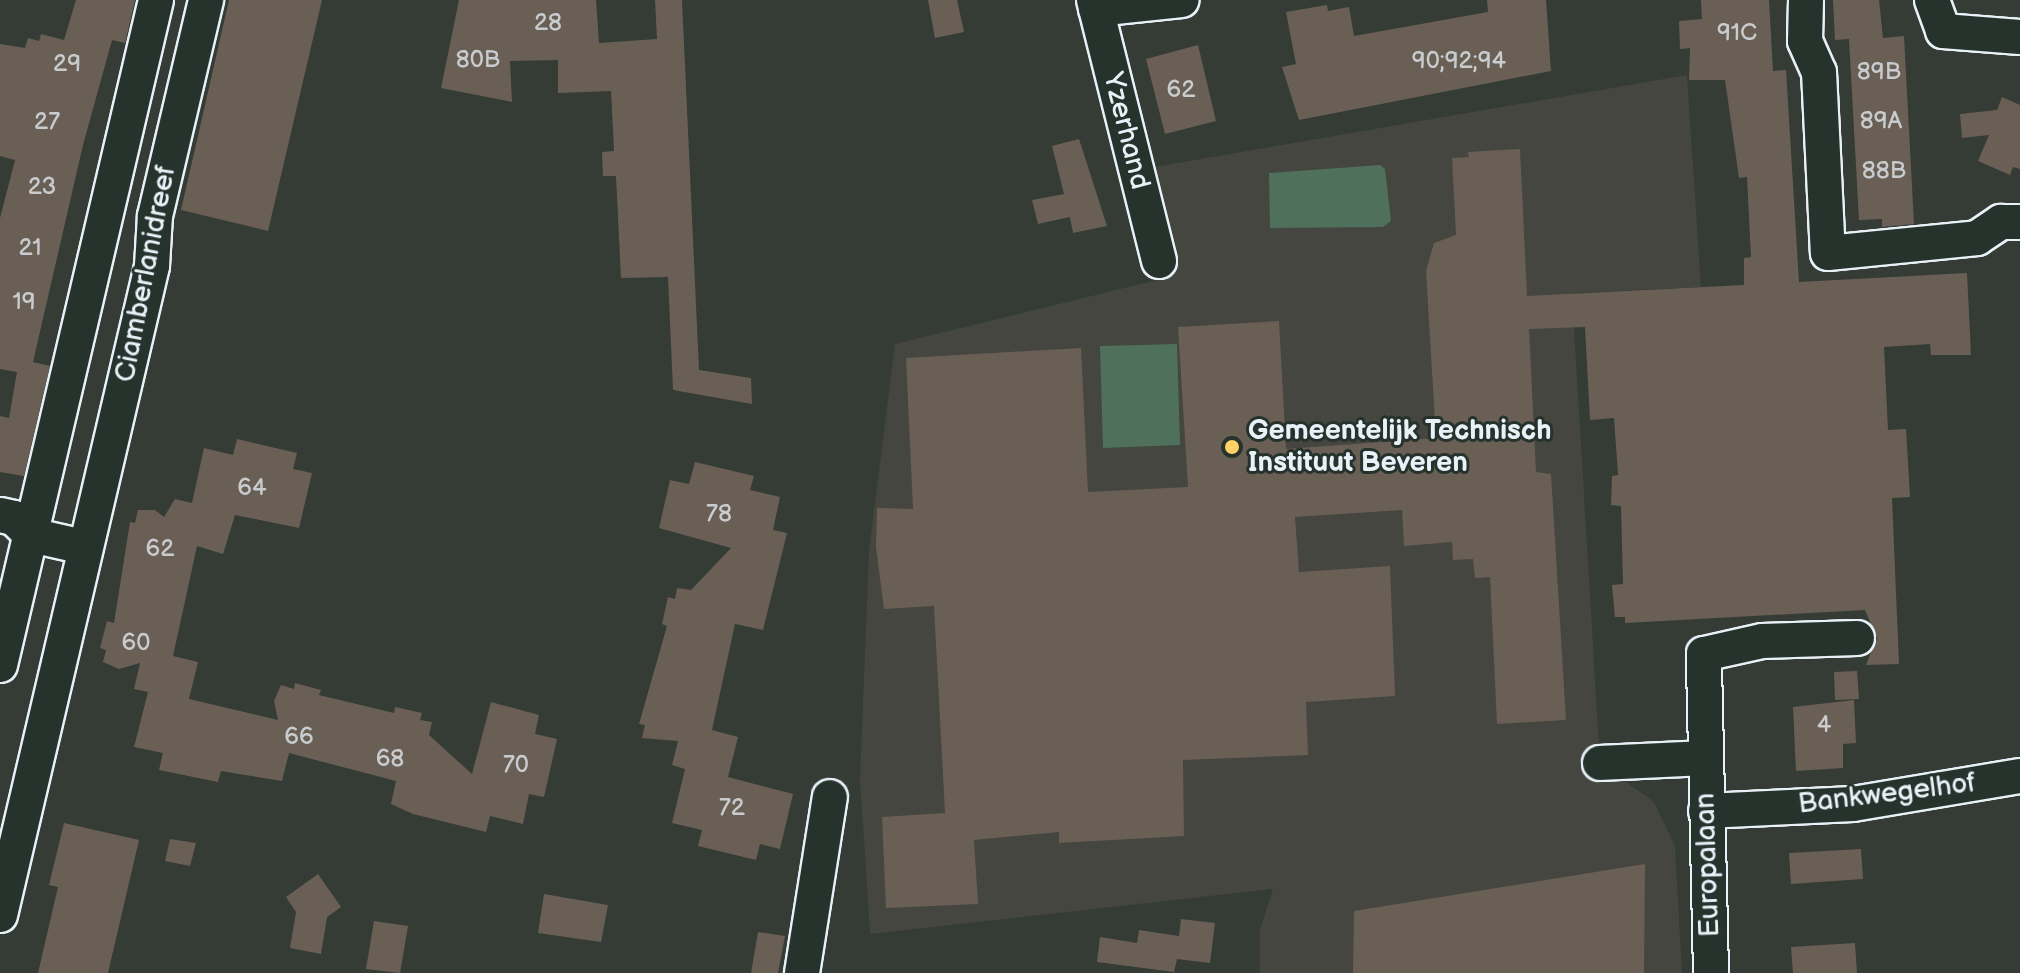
<!DOCTYPE html>
<html>
<head>
<meta charset="utf-8">
<style>
	body { margin:0 }
	#map { position:relative; width:2020px; height:973px; overflow:hidden; background:#343c35; font-family:"Balsamiq Sans",sans-serif }
	div>[style] { position:absolute }
	[style*='--x'] { left:calc(var(--x)*1px); top:calc(var(--y)*1px); width:calc(var(--w)*1px); rotate:calc(var(--a)*1deg) }
	.built>* { inset:0; background:#44463f }
	.green>* { inset:0; background:#4f715c }
	.building>* { inset:0; background:#6a5f55 }
	.roads { filter:drop-shadow(2px 0 #e8f1f8) drop-shadow(-2px 0 #e8f1f8) drop-shadow(0 2px #e8f1f8) drop-shadow(0 -2px #e8f1f8) }
	.street>* { height:34px; margin:-17px; padding:0 17px; transform-origin:17px; border-radius:17px; background:#26332d }
	.dots>* { width:22px; height:22px; translate:-50% -50%; box-sizing:border-box; border:4px solid #26332d; border-radius:50% }
	span { translate:-50% -50%; white-space:nowrap; text-align:center; line-height:1.15; -webkit-text-stroke:6px #26332d; paint-order:stroke }
	.number-label { font-size:24px; color:#c8cccf }
	.number-label span { -webkit-text-stroke-width:0 }
	.street-label { font-size:28px; color:#e8f1f8 }
	.poi-label { font-size:28px; color:#e8f1f8; font-weight:700 }
	.left { translate:0 -50%; text-align:left }
</style>
</head>
<body>
<div id="map">
	<div class="built">
		<div style="clip-path:polygon(1687px 75px,1701px 287px,1572px 293px,1600px 763px,1654px 802px,1675px 846px,1682px 973px,1260px 973px,1260px 930px,1273px 889px,870px 934px,860px 779px,869px 550px,895px 344px,1173px 276px,1149px 168px)"></div>
	</div>
	<div class="green">
		<div style="clip-path:polygon(1380px 165px,1385px 169px,1391px 221px,1383px 227px,1270px 228px,1269px 173px)"></div>
		<div style="clip-path:polygon(1177px 344px,1180px 445px,1103px 448px,1100px 346px)"></div>
	</div>
	<div class="building">
		<div style="clip-path:polygon(76px 0,135px 0,125px 43px,112px 40px,83px 145px,33px 362px,50px 366px,24px 476px,0 472px,0 416px,9px 418px,17px 372px,0 369px,0 218px,15px 160px,0 156px,0 44px,25px 48px,28px 38px,39px 41px,41px 34px,64px 40px)"></div>
		<div style="clip-path:polygon(229px 0,322px 0,268px 231px,181px 210px)"></div>
		<div style="clip-path:polygon(459px 0,596px 0,599px 43px,657px 39px,655px 0,682px 0,699px 370px,751px 378px,752px 404px,673px 390px,668px 277px,621px 278px,616px 176px,603px 176px,602px 152px,614px 151px,611px 91px,558px 93px,558px 60px,510px 61px,512px 102px,441px 88px)"></div>
		<div style="clip-path:polygon(928px 0,957px 0,964px 32px,935px 38px)"></div>
		<div style="clip-path:polygon(1487px 0,1546px 0,1551px 71px,1299px 120px,1282px 67px,1296px 64px,1286px 12px,1327px 5px,1328px 11px,1349px 7px,1354px 36px,1488px 12px)"></div>
		<div style="clip-path:polygon(1701px 0,1769px 0,1773px 71px,1786px 70px,1799px 282px,1967px 273px,1971px 355px,1931px 355px,1930px 344px,1884px 347px,1888px 430px,1906px 429px,1910px 497px,1892px 498px,1899px 664px,1866px 665px,1877px 638px,1865px 610px,1625px 623px,1625px 617px,1615px 617px,1612px 585px,1623px 584px,1621px 506px,1611px 505px,1612px 476px,1618px 475px,1614px 418px,1590px 420px,1585px 327px,1529px 329px,1536px 472px,1551px 474px,1566px 720px,1497px 724px,1490px 577px,1475px 578px,1473px 559px,1453px 560px,1452px 542px,1404px 546px,1402px 510px,1295px 517px,1299px 572px,1390px 566px,1395px 696px,1306px 702px,1308px 755px,1183px 760px,1184px 836px,1059px 843px,1059px 832px,974px 840px,978px 904px,886px 908px,882px 817px,945px 813px,934px 606px,884px 609px,876px 547px,877px 508px,913px 509px,906px 358px,1081px 348px,1088px 492px,1188px 487px,1178px 327px,1279px 321px,1286px 449px,1436px 438px,1426px 271px,1434px 243px,1456px 235px,1452px 158px,1469px 157px,1468px 152px,1520px 149px,1527px 296px,1744px 285px,1744px 258px,1751px 257px,1747px 177px,1739px 178px,1725px 80px,1689px 80px,1690px 48px,1680px 49px,1679px 21px,1702px 19px)"></div>
		<div style="clip-path:polygon(1833px 0,1879px 0,1883px 38px,1904px 36px,1914px 224px,1882px 227px,1882px 219px,1859px 220px,1849px 39px,1835px 40px)"></div>
		<div style="clip-path:polygon(1198px 45px,1216px 121px,1165px 134px,1146px 59px)"></div>
		<div style="clip-path:polygon(2002px 97px,2020px 105px,2020px 169px,2013px 167px,2010px 175px,1978px 161px,1989px 135px,1962px 138px,1960px 114px,1997px 110px)"></div>
		<div style="clip-path:polygon(1079px 139px,1107px 226px,1073px 233px,1070px 217px,1038px 224px,1032px 200px,1064px 194px,1052px 146px)"></div>
		<div style="clip-path:polygon(237px 439px,297px 453px,293px 469px,312px 473px,299px 528px,235px 515px,223px 554px,197px 546px,173px 656px,198px 662px,189px 699px,278px 720px,274px 701px,281px 685px,294px 689px,295px 683px,321px 690px,319px 695px,394px 713px,395px 707px,422px 713px,420px 720px,432px 722px,429px 735px,472px 774px,491px 702px,539px 715px,535px 734px,557px 739px,544px 797px,529px 794px,523px 824px,490px 816px,486px 832px,413px 814px,391px 804px,396px 781px,289px 753px,282px 781px,221px 771px,218px 782px,159px 770px,163px 753px,134px 747px,148px 692px,134px 689px,140px 663px,119px 669px,103px 662px,106px 650px,100px 648px,107px 621px,114px 623px,130px 522px,135px 523px,138px 510px,155px 510px,164px 517px,175px 499px,192px 503px,204px 448px,233px 455px)"></div>
		<div style="clip-path:polygon(695px 462px,754px 476px,750px 490px,780px 497px,773px 530px,787px 533px,763px 630px,735px 624px,712px 730px,738px 737px,728px 777px,793px 794px,780px 849px,760px 844px,756px 860px,698px 846px,702px 830px,672px 823px,685px 769px,672px 765px,678px 741px,642px 738px,645px 725px,639px 724px,667px 626px,662px 624px,668px 597px,675px 599px,677px 588px,691px 590px,731px 548px,659px 528px,670px 480px,689px 484px)"></div>
		<div style="clip-path:polygon(1857px 671px,1859px 699px,1835px 700px,1834px 672px)"></div>
		<div style="clip-path:polygon(1854px 700px,1856px 743px,1843px 744px,1843px 768px,1796px 771px,1793px 707px)"></div>
		<div style="clip-path:polygon(64px 823px,139px 840px,108px 973px,38px 973px,58px 887px,49px 885px)"></div>
		<div style="clip-path:polygon(170px 839px,196px 843px,190px 866px,165px 861px)"></div>
		<div style="clip-path:polygon(1861px 849px,1863px 879px,1791px 884px,1789px 853px)"></div>
		<div style="clip-path:polygon(1645px 864px,1644px 973px,1353px 973px,1354px 911px)"></div>
		<div style="clip-path:polygon(318px 874px,341px 907px,327px 917px,321px 954px,290px 948px,296px 912px,286px 897px)"></div>
		<div style="clip-path:polygon(544px 894px,608px 905px,601px 942px,538px 933px)"></div>
		<div style="clip-path:polygon(1181px 919px,1215px 923px,1210px 963px,1177px 959px,1174px 972px,1097px 962px,1100px 937px,1137px 943px,1139px 930px,1179px 936px)"></div>
		<div style="clip-path:polygon(374px 921px,408px 926px,400px 973px,366px 969px)"></div>
		<div style="clip-path:polygon(758px 932px,785px 936px,778px 973px,751px 973px)"></div>
		<div style="clip-path:polygon(1855px 943px,1857px 973px,1793px 973px,1791px 947px)"></div>
	</div>
	<div class="roads">
		<div class="street">
			<div style="--x:1094;--y:0;--w:269;--a:76"></div>
			<div style="--x:1806;--y:0;--w:41;--a:91.4"></div>
			<div style="--x:1805;--y:41;--w:34;--a:66"></div>
			<div style="--x:1819;--y:72;--w:181;--a:87.2"></div>
			<div style="--x:1828;--y:253;--w:150;--a:-5.7"></div>
			<div style="--x:1977;--y:238;--w:29;--a:-34"></div>
			<div style="--x:2001;--y:222;--w:19;--a:0"></div>
			<div style="--x:1932;--y:0;--w:33;--a:70"></div>
			<div style="--x:1943;--y:31;--w:77;--a:4.5"></div>
			<div style="--x:1096;--y:9;--w:86;--a:-6"></div>
			<div style="--x:0;--y:515;--w:14;--a:12"></div>
			<div style="--x:14;--y:518;--w:24;--a:45"></div>
			<div style="--x:31;--y:535;--w:54;--a:12.8"></div>
			<div style="--x:0;--y:665;--w:683;--a:-76.8"></div>
			<div style="--x:1600;--y:763;--w:105;--a:-2.7"></div>
			<div style="--x:1706;--y:811;--w:147;--a:-2.7"></div>
			<div style="--x:1853;--y:804;--w:169;--a:-9.5"></div>
			<div style="--x:0;--y:915;--w:667;--a:-76.82"></div>
			<div style="--x:152;--y:266;--w:50;--a:-86.6"></div>
			<div style="--x:155;--y:216;--w:222;--a:-76.7"></div>
			<div style="--x:802;--y:973;--w:178;--a:-81"></div>
			<div style="--x:1711;--y:973;--w:319;--a:-91.3"></div>
			<div style="--x:1704;--y:654;--w:59;--a:-12.6"></div>
			<div style="--x:1762;--y:641;--w:95;--a:-1.8"></div>
		</div>
	</div>
	<div class="dots">
		<div style="left:1232px;top:447px;background:#ffd166"></div>
	</div>
	<div class="number-label">
		<span style="left:548px;top:23px">28</span>
		<span style="left:1737px;top:33px">91C</span>
		<span style="left:478px;top:60px">80B</span>
		<span style="left:1459px;top:61px">90;92;94</span>
		<span style="left:67px;top:64px">29</span>
		<span style="left:1879px;top:72px">89B</span>
		<span style="left:1181px;top:90px">62</span>
		<span style="left:1881px;top:121px">89A</span>
		<span style="left:47px;top:122px">27</span>
		<span style="left:1884px;top:171px">88B</span>
		<span style="left:42px;top:187px">23</span>
		<span style="left:30px;top:248px">21</span>
		<span style="left:24px;top:302px">19</span>
		<span style="left:252px;top:488px">64</span>
		<span style="left:719px;top:514px">78</span>
		<span style="left:160px;top:549px">62</span>
		<span style="left:136px;top:643px">60</span>
		<span style="left:1824px;top:725px">4</span>
		<span style="left:299px;top:737px">66</span>
		<span style="left:390px;top:759px">68</span>
		<span style="left:516px;top:765px">70</span>
		<span style="left:732px;top:808px">72</span>
	</div>
	<div class="street-label">
		<span style="left:1126px;top:131px;rotate:76deg">Yzerhand</span>
		<span style="left:146px;top:274px;rotate:-79deg">Ciamberlanidreef</span>
		<span style="left:1887px;top:794px;rotate:-7deg">Bankwegelhof</span>
		<span style="left:1708px;top:865px;rotate:-92deg">Europalaan</span>
	</div>
	<div class="poi-label">
		<span class="left" style="left:1248px;top:447px">Gemeentelijk Technisch<br>Instituut Beveren</span>
	</div>
</div>
</body>
</html>
